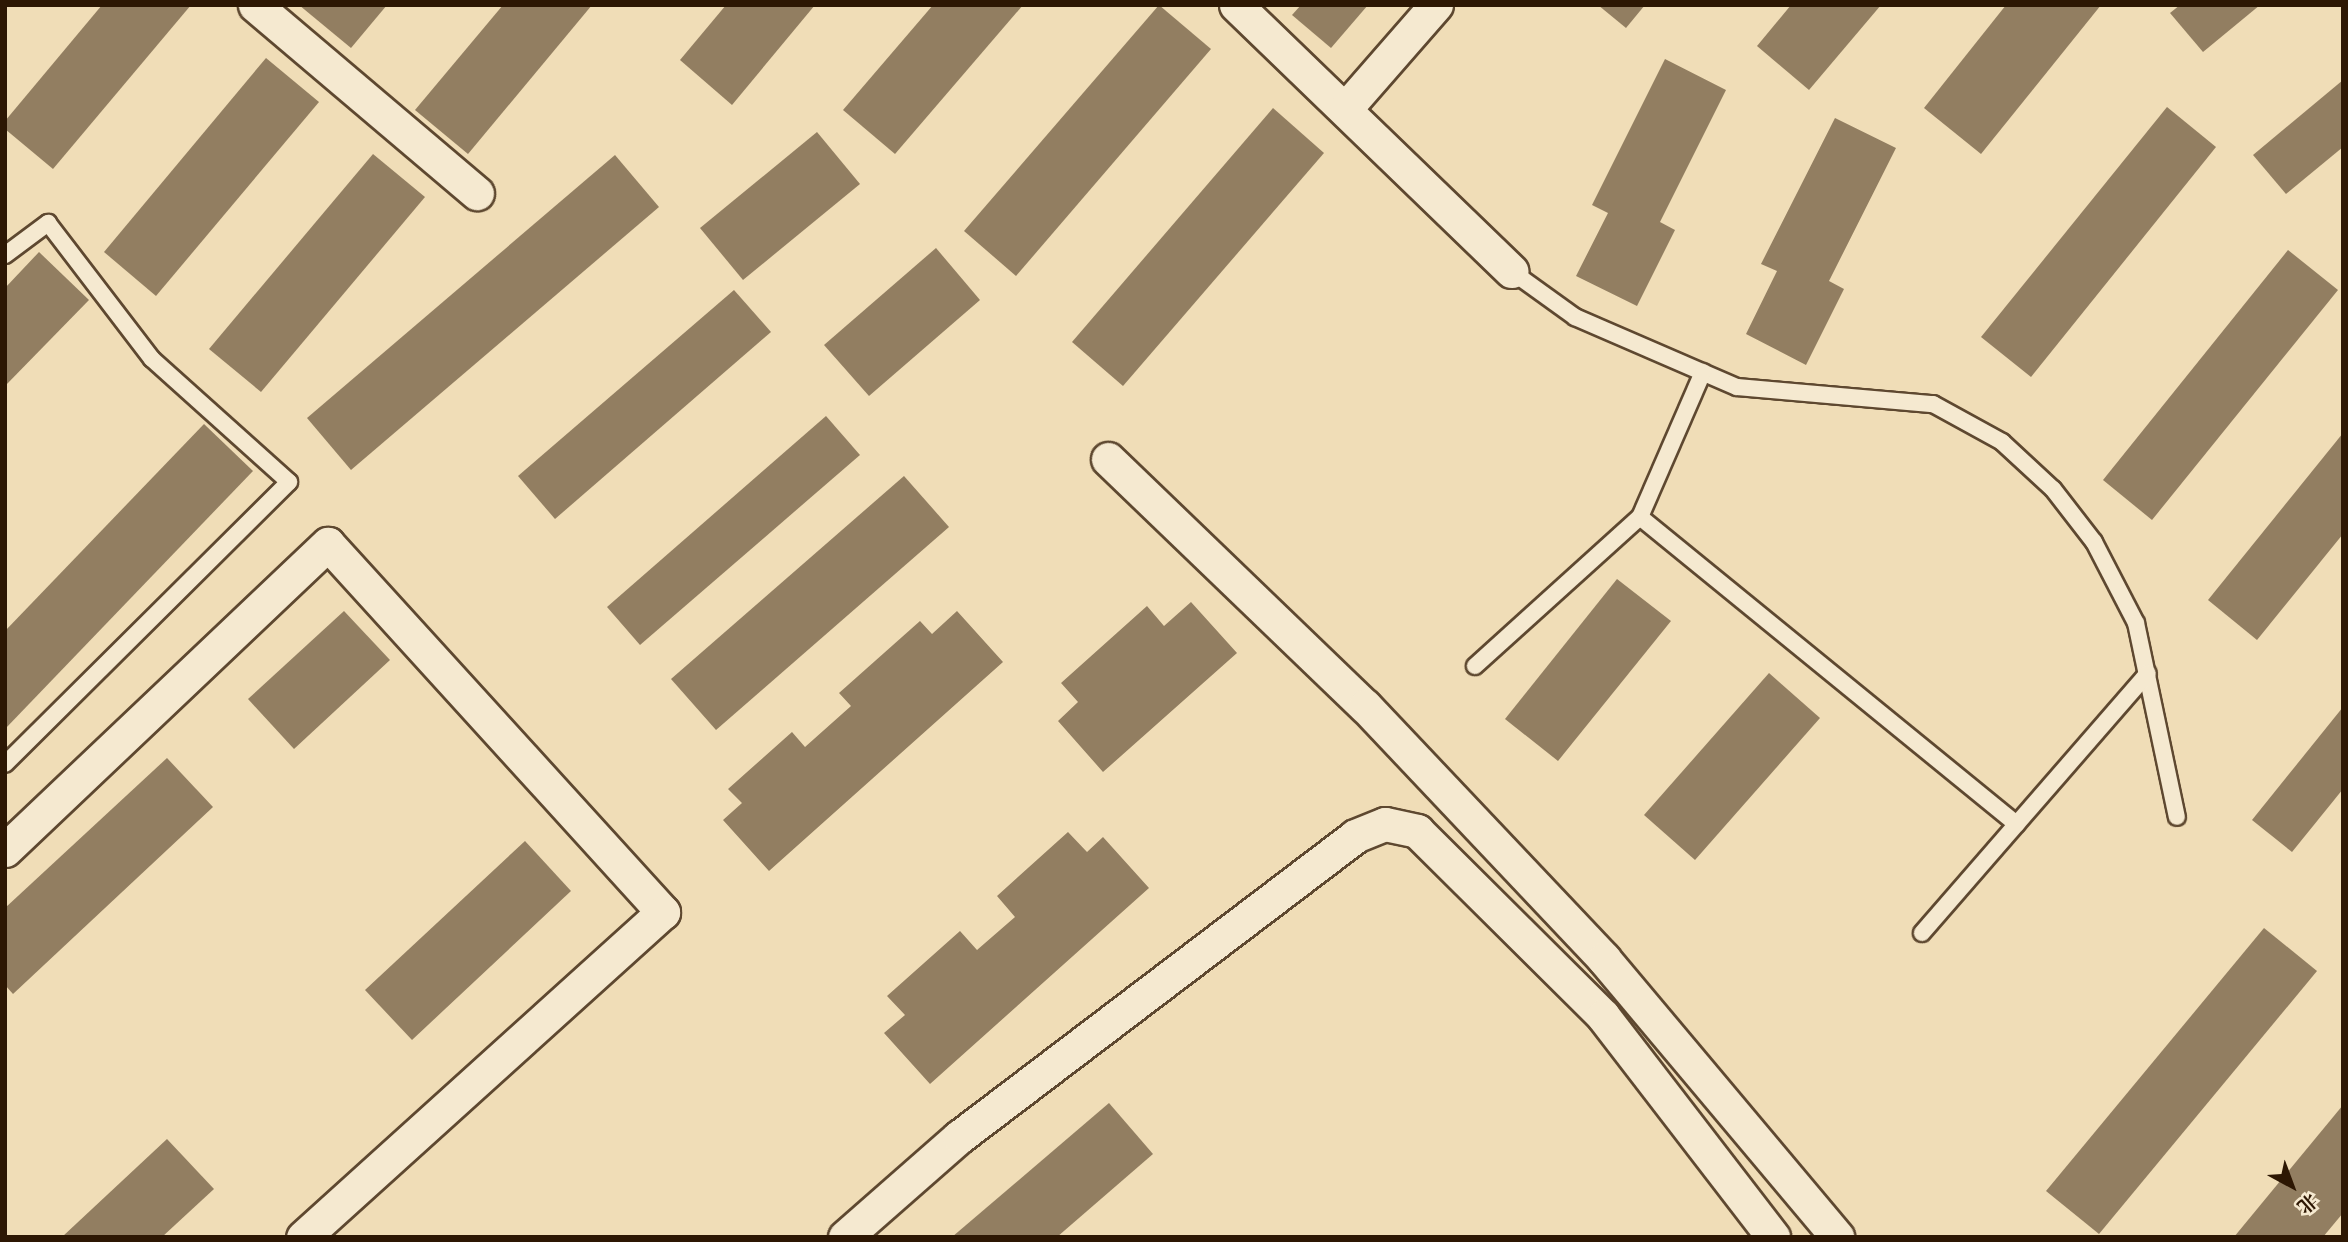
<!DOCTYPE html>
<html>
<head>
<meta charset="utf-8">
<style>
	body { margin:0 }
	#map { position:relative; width:2348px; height:1242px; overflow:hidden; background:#f0ddb7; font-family:"Sorts Mill Goudy","Noto Serif SC",serif }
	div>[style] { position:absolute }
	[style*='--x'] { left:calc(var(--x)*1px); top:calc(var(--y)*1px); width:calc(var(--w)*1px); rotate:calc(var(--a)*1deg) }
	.building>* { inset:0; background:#927e61 }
	.roads { filter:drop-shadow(2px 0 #5e4830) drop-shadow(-2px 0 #5e4830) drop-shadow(0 2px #5e4830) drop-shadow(0 -2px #5e4830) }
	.lane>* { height:16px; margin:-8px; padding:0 8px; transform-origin:8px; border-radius:8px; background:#f5e9d0 }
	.street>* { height:33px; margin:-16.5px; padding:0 16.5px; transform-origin:16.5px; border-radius:16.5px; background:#f5e9d0 }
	span { translate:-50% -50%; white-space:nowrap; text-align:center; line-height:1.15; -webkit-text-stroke:7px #f5e9d0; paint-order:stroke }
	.frame { position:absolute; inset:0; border:7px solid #2d1703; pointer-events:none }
	.north { position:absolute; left:2257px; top:1151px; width:70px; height:70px; -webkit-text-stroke:5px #f5e9d0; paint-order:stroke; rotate:139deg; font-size:19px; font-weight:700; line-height:28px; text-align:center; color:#2d1703 }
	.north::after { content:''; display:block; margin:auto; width:24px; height:32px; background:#2d1703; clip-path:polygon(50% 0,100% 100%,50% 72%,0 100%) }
</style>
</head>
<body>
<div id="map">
	<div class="building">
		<div style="clip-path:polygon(102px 5px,191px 5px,53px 169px,5px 129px,5px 121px)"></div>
		<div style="clip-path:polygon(299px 5px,387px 5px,351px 48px)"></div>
		<div style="clip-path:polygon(503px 5px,592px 5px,468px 154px,415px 110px)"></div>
		<div style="clip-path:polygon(726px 5px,815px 5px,732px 105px,680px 60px)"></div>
		<div style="clip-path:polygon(933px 5px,1023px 5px,895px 154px,843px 110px)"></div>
		<div style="clip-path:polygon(1159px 5px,1211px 49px,1016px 276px,964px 231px)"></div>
		<div style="clip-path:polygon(1301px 5px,1368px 5px,1331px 48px,1292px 15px)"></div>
		<div style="clip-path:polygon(1598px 5px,1645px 5px,1626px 28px)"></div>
		<div style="clip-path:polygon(1791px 5px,1881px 5px,1809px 90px,1757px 46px)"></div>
		<div style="clip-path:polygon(2006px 5px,2101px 5px,1981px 154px,1924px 108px)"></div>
		<div style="clip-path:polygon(2180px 5px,2260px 5px,2203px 52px,2170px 13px)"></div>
		<div style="clip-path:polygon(266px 58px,319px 102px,156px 296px,104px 252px)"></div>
		<div style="clip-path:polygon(1665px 59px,1726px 90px,1660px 222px,1675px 230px,1637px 306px,1576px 276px,1608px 213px,1592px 205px)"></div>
		<div style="clip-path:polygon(2343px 80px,2343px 147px,2286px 194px,2253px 155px)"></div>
		<div style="clip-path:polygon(2167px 107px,2216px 147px,2031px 377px,1981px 337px)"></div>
		<div style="clip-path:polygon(1273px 108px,1324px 153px,1123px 386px,1072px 342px)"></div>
		<div style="clip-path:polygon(1835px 118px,1896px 148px,1829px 281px,1844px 289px,1806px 365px,1746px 334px,1777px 271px,1761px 264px)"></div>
		<div style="clip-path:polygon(817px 132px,860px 184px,743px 280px,700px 228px)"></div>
		<div style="clip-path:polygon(373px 154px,425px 197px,261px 392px,209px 349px)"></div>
		<div style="clip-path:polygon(615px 155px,659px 207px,351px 470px,307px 418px)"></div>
		<div style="clip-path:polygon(936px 248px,980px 300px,869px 396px,824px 345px)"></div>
		<div style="clip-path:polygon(2288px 250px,2338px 290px,2152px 520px,2103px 480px)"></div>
		<div style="clip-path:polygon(39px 252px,89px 300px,5px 386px,5px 288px)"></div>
		<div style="clip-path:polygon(734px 290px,771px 332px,555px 519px,518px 476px)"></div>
		<div style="clip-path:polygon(826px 416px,860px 455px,640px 645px,607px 607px)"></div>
		<div style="clip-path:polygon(204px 424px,253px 471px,5px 729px,5px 631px)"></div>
		<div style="clip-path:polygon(2343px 433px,2343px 534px,2257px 640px,2208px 600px)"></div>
		<div style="clip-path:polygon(904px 476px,949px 527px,716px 730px,671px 679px)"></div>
		<div style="clip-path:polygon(1617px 579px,1671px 621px,1558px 761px,1505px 719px)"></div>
		<div style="clip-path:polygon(1191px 602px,1237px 653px,1103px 772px,1058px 721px,1078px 702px,1061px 683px,1147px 606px,1164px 626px)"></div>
		<div style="clip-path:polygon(344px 611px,390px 660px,294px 749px,248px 699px)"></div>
		<div style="clip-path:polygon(957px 611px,1003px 662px,769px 871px,723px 820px,742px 803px,728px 789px,792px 732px,805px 747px,851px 706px,839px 693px,920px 621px,932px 634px)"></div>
		<div style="clip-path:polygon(1769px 673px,1820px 718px,1695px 860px,1644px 815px)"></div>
		<div style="clip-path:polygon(2343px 707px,2343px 789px,2292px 852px,2252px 820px)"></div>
		<div style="clip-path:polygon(167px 758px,213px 807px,13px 994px,5px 985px,5px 908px)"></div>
		<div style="clip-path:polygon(1068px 832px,1087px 852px,1103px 837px,1149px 888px,930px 1084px,884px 1033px,905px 1015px,887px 996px,960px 931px,977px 950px,1015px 917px,997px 896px)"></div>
		<div style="clip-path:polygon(525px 841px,571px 891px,412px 1040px,365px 990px)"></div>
		<div style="clip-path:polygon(2264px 928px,2317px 971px,2099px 1234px,2046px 1191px)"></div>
		<div style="clip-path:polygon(1109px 1103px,1153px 1154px,1057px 1237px,952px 1237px)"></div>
		<div style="clip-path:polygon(2343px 1105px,2343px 1213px,2323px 1237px,2234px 1237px)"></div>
		<div style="clip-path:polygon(167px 1139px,214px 1189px,162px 1237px,62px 1237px)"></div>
	</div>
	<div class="roads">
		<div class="lane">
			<div style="--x:5;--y:255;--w:54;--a:-36.7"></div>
			<div style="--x:48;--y:223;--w:171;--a:52.6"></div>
			<div style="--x:152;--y:359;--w:184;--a:41.9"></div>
			<div style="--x:289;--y:482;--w:400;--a:135.2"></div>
			<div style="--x:1511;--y:271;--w:79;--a:35.7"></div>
			<div style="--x:1575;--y:317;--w:176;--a:23.4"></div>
			<div style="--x:1737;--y:387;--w:197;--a:5"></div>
			<div style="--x:1933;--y:404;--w:79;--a:28.8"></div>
			<div style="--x:2002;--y:442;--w:69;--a:42.7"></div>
			<div style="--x:2053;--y:489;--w:67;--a:52.3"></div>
			<div style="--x:2094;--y:542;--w:91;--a:62.6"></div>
			<div style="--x:2136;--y:623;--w:198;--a:78.1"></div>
			<div style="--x:1640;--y:517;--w:486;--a:39.2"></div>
			<div style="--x:1475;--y:666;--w:222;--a:-42.1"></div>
			<div style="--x:1640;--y:517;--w:158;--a:-66.5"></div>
			<div style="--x:1922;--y:933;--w:344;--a:-49"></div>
		</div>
		<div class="street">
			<div style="--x:255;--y:5;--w:291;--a:40.3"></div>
			<div style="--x:1236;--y:5;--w:383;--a:44"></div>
			<div style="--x:1346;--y:108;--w:137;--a:-48.9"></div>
			<div style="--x:1108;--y:459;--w:356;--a:43.9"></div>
			<div style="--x:1365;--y:706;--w:348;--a:46.6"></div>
			<div style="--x:1604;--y:959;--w:363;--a:50"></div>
			<div style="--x:5;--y:850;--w:445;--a:-43.5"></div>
			<div style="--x:328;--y:544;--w:498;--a:47.7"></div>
			<div style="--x:663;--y:912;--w:485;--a:137.9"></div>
			<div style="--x:845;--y:1237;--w:152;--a:-41.3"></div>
			<div style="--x:959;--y:1137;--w:497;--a:-37.2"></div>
			<div style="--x:1355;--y:836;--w:32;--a:-22"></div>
			<div style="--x:1385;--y:824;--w:33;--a:12"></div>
			<div style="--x:1417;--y:831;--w:262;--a:44.8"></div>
			<div style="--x:1603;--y:1016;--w:279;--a:52.4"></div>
		</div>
	</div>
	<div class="frame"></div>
	<div class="north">北</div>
</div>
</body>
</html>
